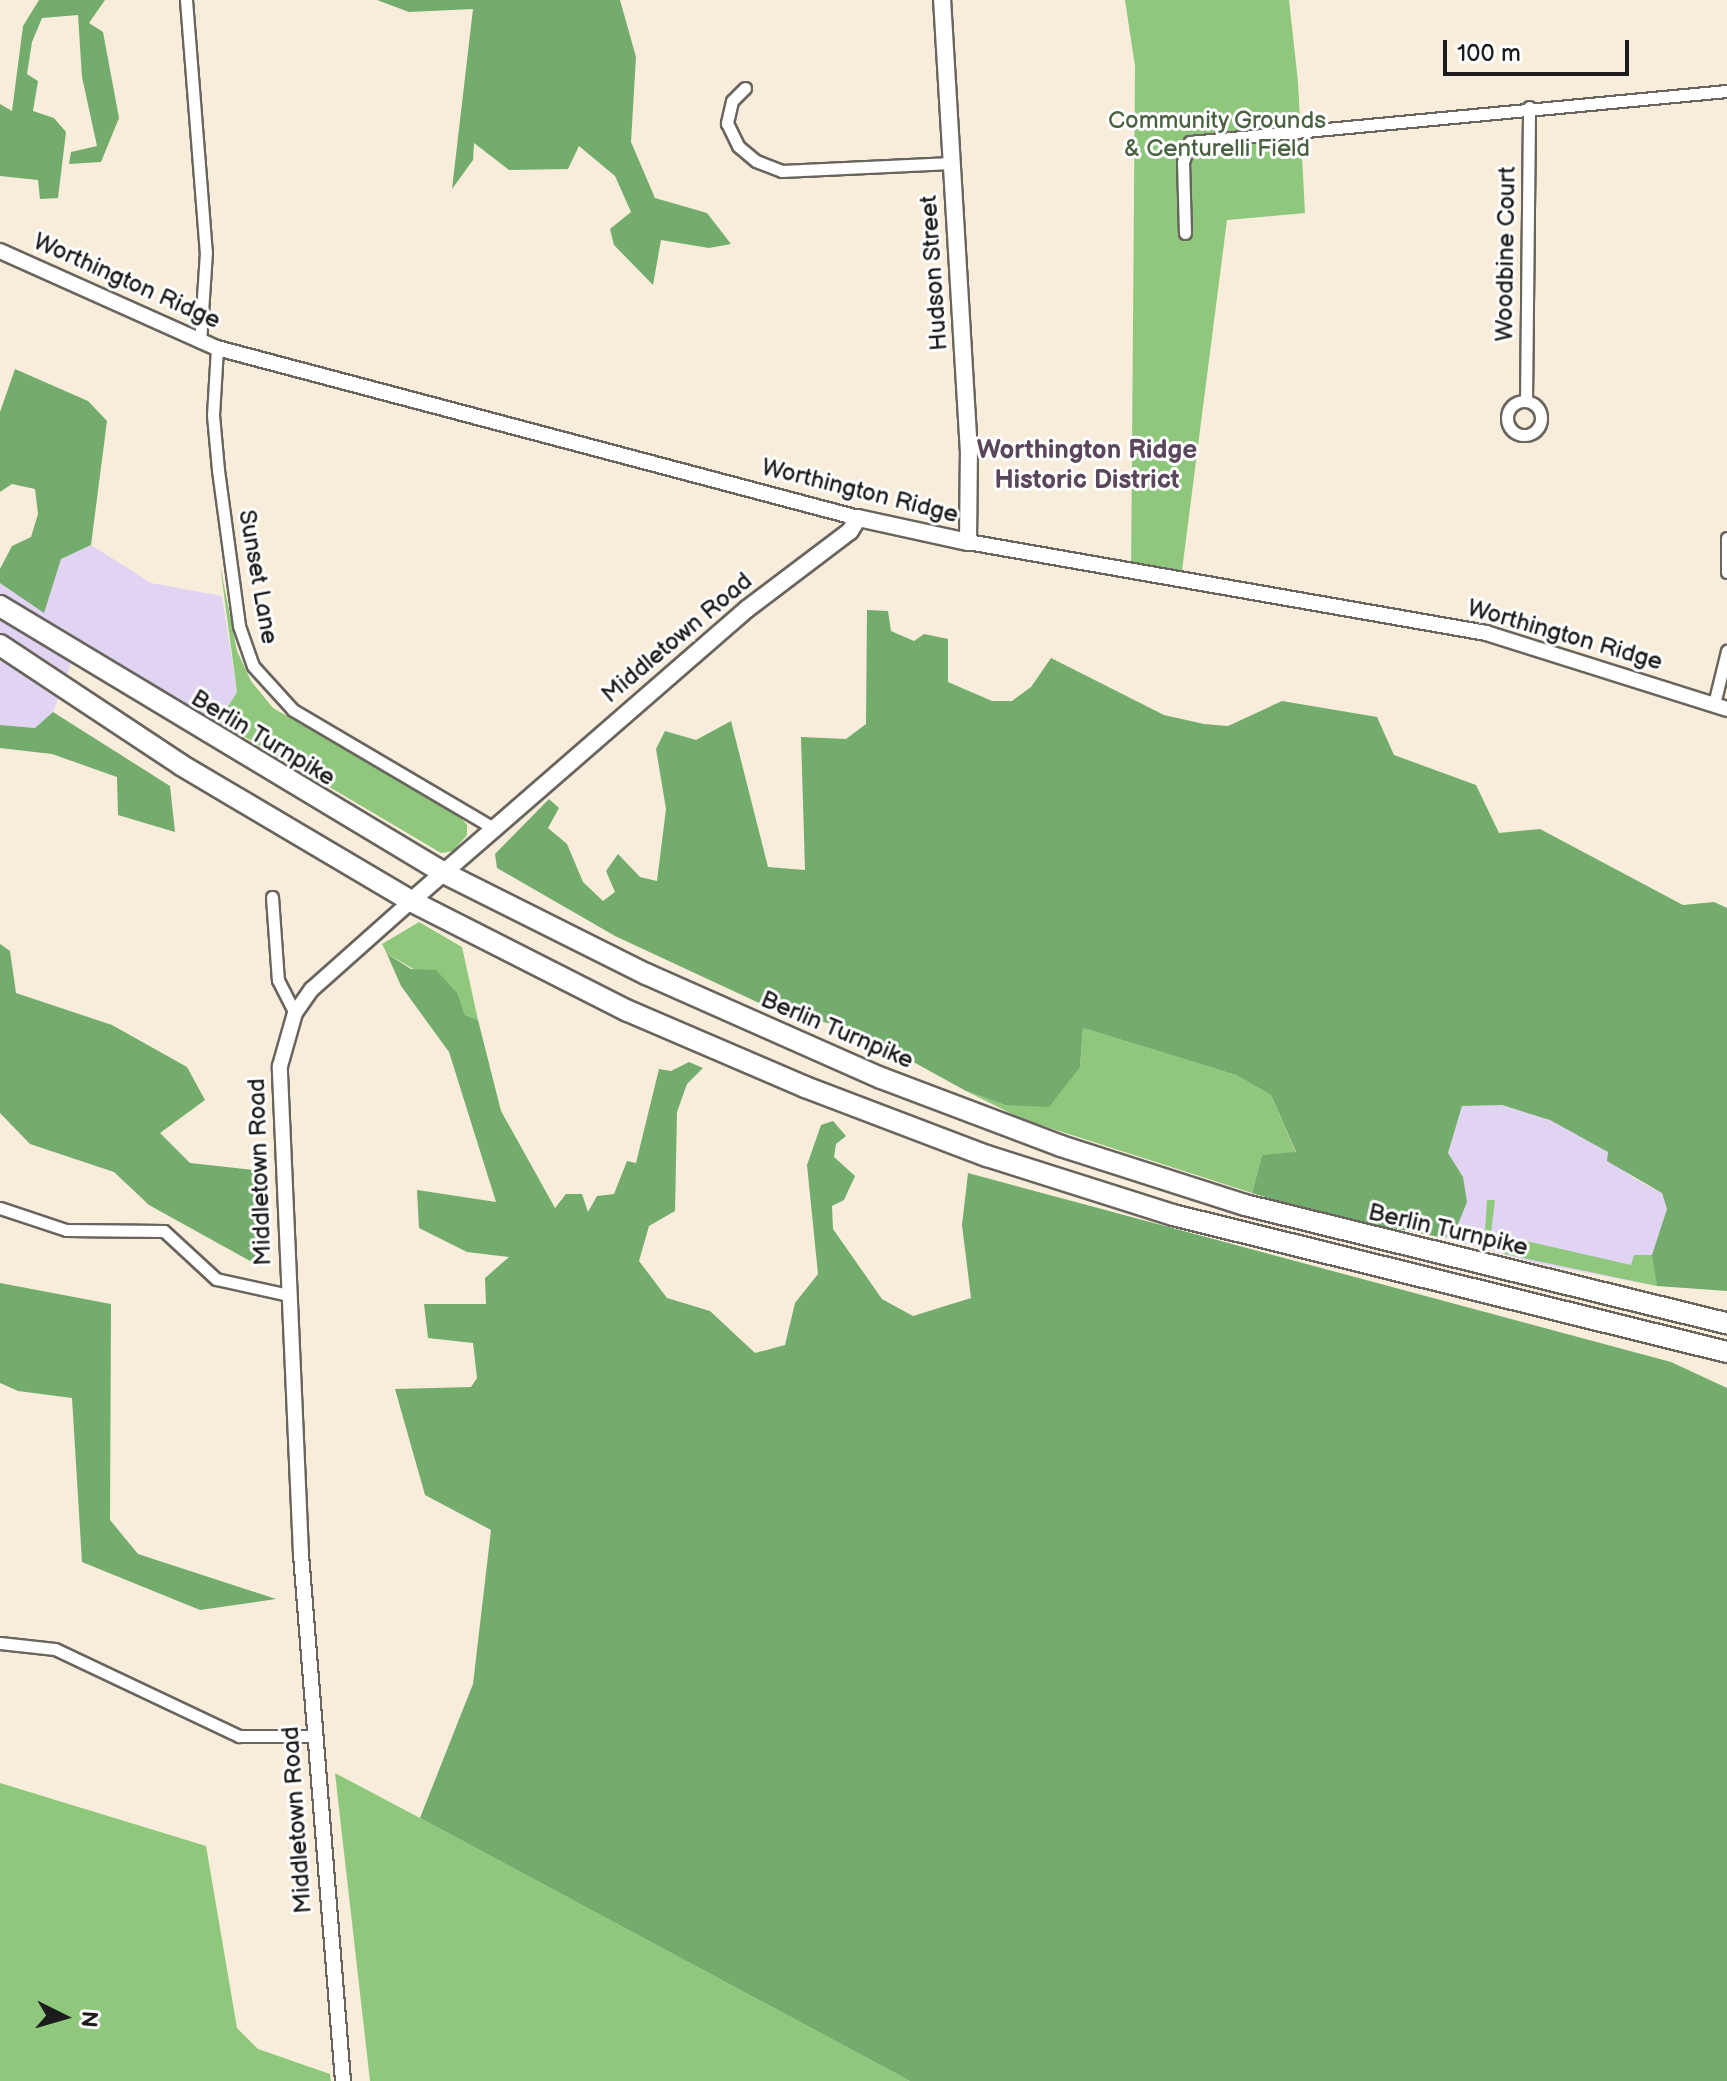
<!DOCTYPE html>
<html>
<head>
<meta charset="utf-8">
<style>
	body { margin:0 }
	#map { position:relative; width:1727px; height:2081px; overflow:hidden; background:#f7edda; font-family:"Balsamiq Sans",sans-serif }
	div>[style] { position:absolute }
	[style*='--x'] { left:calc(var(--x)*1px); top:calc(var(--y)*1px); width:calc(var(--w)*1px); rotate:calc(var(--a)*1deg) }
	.built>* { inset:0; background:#e1d4f3 }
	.green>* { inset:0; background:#8fc87c }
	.forest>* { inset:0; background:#73ac6c }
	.roads { filter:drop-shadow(2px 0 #69655e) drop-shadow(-2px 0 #69655e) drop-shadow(0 2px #69655e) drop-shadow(0 -2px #69655e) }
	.minor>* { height:11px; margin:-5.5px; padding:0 5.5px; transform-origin:5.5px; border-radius:5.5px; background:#fff }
	.minor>.ring { margin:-5.5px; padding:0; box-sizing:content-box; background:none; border:11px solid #fff; border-radius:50% }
	.tertiary>* { height:14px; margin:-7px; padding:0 7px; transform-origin:7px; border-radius:7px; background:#fff }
	.secondary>* { height:16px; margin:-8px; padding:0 8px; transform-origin:8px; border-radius:8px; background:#fff }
	.trunk>* { height:20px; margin:-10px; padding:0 10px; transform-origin:10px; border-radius:10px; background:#fff }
	span { translate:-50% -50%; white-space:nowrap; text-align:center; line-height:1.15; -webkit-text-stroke:6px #fff; paint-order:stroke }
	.park-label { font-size:24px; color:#4a6142 }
	.street-label { font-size:24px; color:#1c1c1c }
	.neighbourhood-label { font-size:26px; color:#5b475b; font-weight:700 }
	.north { position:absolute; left:24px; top:1977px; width:80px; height:80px; -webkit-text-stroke:6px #fff; paint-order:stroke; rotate:95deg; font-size:22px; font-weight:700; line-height:32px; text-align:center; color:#1c1c1c }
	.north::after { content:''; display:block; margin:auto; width:28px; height:36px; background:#1c1c1c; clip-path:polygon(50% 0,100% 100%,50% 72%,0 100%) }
	.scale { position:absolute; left:1443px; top:40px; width:186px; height:36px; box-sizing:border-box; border:4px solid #1c1c1c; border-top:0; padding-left:10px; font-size:24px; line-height:28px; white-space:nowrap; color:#1c1c1c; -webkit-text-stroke:6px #fff; paint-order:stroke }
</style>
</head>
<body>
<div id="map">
	<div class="built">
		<div style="clip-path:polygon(91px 545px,151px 583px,222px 596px,237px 692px,227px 708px,208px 719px,77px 648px,53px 712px,35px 728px,0 725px,0 583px,44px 612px,61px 559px)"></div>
		<div style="clip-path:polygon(1502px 1105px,1550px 1120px,1609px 1152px,1630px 1176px,1662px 1193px,1667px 1209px,1652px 1266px,1657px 1286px,1535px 1263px,1445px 1238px,1456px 1229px,1463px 1177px,1448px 1153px,1462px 1106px)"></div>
	</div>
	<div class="green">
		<div style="clip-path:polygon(1125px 0,1289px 0,1298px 82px,1305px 213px,1227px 220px,1180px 586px,1131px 576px,1135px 66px)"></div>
		<div style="clip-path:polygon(220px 565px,237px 651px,251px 681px,273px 708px,458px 814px,467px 825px,467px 835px,453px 851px,441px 853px,211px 717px,227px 708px,237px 692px)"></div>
		<div style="clip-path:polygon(419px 922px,462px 947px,478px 1020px,465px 1015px,458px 994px,387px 954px,382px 944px)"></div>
		<div style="clip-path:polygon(1083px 1028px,1236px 1075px,1271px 1095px,1296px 1153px,1262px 1155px,1252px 1193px,1022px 1119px,966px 1091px,1005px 1105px,1080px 1067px)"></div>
		<div style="clip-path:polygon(1487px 1200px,1495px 1200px,1491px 1233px,1631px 1265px,1634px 1255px,1654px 1255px,1657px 1286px,1504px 1254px,1485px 1232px)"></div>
		<div style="clip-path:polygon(335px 1773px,420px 1818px,910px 2081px,370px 2081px)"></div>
		<div style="clip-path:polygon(0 1783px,206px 1846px,237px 2028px,258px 2049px,330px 2074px,331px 2081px,0 2081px)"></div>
	</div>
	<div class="forest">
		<div style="clip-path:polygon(39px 0,105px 0,89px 23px,103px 32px,119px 118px,101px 162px,69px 164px,71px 152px,97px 146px,82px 77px,78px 15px,42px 18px,32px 42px,27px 74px,38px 81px,33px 111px,54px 118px,66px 132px,58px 198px,40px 199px,38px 180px,0 176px,0 104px,12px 111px,23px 26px)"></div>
		<div style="clip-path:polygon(377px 0,620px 0,636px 57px,631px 142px,655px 198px,707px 213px,731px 244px,709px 248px,661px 240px,653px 285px,614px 245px,610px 229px,631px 212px,615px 176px,579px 146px,568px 169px,509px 170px,474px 143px,473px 160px,452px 189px,473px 9px,409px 12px)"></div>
		<div style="clip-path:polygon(15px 369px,88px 401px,107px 421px,91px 545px,61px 559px,44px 613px,0 583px,0 569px,12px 546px,31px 537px,38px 514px,35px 489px,12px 484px,0 492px,0 412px)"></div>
		<div style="clip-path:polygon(867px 610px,888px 611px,891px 631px,914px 641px,924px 634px,948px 639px,948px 682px,992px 701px,1012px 701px,1031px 687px,1051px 658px,1164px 715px,1204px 724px,1228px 726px,1282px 701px,1377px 717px,1394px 755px,1476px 785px,1499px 833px,1540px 829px,1683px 905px,1714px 902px,1727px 908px,1727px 1291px,1657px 1286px,1652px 1255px,1667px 1209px,1662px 1193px,1607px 1161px,1608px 1152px,1550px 1120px,1502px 1105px,1462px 1106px,1448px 1153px,1463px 1177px,1467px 1202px,1456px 1229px,1445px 1238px,1328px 1216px,1252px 1193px,1262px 1155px,1296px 1152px,1271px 1095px,1236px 1075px,1083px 1028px,1080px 1067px,1049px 1107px,1005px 1105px,966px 1091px,850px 1027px,785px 1015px,615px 936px,497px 868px,495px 854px,549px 799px,559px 808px,548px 828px,567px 844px,583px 882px,603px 901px,615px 892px,606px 871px,618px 854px,640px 877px,657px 881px,666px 809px,656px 749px,665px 731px,696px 740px,731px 721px,768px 867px,805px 870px,801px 737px,846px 739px,866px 724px)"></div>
		<div style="clip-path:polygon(53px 712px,170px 786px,175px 832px,118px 815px,117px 777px,52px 754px,0 748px,0 725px,35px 728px)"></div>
		<div style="clip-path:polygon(0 944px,10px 951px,16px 993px,112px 1025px,187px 1067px,205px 1100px,160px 1133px,190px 1163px,263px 1171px,261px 1267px,149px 1205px,114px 1172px,30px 1144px,0 1113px)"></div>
		<div style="clip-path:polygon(387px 954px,411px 969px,436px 970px,458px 994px,465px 1015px,478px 1020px,501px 1111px,555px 1208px,566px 1194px,582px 1194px,588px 1212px,597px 1196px,614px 1194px,627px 1161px,636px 1163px,659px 1069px,671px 1071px,689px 1062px,703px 1068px,687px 1084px,677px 1112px,675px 1211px,649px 1226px,639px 1261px,667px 1298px,710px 1311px,755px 1353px,785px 1345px,795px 1303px,818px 1274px,807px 1165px,821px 1125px,833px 1121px,846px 1136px,836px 1144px,834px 1157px,855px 1176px,844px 1200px,832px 1206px,833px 1229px,882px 1299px,913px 1316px,971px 1298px,962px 1225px,968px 1173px,1671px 1362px,1727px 1388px,1727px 2081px,910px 2081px,420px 1818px,473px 1684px,491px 1530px,425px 1495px,395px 1389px,471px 1387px,477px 1378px,473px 1343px,428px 1338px,424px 1304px,486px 1304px,485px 1278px,509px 1257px,467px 1252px,419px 1228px,417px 1190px,496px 1202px,449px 1052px,401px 986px)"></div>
		<div style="clip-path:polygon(0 1283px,111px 1304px,110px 1520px,138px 1554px,276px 1599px,200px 1610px,82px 1562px,72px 1398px,18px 1391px,0 1383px)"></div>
	</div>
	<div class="roads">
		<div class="minor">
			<div style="--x:186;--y:0;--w:253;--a:85.5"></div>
			<div style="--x:206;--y:252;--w:90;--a:93.8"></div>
			<div style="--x:745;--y:88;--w:18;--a:135"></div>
			<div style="--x:732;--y:101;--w:23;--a:103"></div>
			<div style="--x:727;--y:123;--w:25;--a:64"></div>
			<div style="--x:738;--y:146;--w:23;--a:40"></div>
			<div style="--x:756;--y:161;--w:28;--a:21"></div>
			<div style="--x:782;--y:171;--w:169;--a:-2.7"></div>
			<div style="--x:1185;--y:233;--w:71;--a:-91.6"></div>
			<div style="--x:1183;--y:162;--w:21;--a:-71"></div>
			<div style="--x:1190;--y:142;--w:539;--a:-5.43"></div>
			<div style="--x:217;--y:348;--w:67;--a:93.4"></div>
			<div style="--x:213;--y:415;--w:55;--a:84.8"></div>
			<div style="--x:218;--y:470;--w:157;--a:82.3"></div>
			<div style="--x:239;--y:626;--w:42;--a:70.7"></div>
			<div style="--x:253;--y:666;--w:59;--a:47.7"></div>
			<div style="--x:293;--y:710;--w:231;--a:30.5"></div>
			<div style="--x:1526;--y:401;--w:294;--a:-89.4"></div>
			<div class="ring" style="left:1507px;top:401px;width:23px;height:23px"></div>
			<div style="--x:1727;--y:538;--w:34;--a:90"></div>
			<div style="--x:1714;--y:704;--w:55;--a:-76.2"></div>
			<div style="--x:272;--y:897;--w:83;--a:85.9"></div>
			<div style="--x:278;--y:980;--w:37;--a:63"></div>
			<div style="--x:0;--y:1208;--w:70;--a:18.4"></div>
			<div style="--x:66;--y:1230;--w:98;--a:0.6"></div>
			<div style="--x:164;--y:1231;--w:71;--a:42.7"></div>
			<div style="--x:216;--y:1279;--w:75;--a:12.4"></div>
			<div style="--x:0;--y:1643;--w:55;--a:6.2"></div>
			<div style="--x:55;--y:1649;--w:204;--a:25.3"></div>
			<div style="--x:239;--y:1736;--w:76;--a:0"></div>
		</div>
		<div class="tertiary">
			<div style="--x:0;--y:251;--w:238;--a:24.1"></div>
			<div style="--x:217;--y:348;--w:663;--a:14.85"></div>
			<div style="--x:968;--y:542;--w:526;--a:9.96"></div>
			<div style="--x:1486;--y:633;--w:253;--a:17.5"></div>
			<div style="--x:343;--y:2081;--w:529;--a:-94.56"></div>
			<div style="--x:301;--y:1554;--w:488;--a:-92.5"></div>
			<div style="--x:280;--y:1066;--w:55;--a:-74.2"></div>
			<div style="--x:295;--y:1013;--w:29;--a:-55"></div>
			<div style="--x:312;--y:989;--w:132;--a:-41.6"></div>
		</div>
		<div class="secondary">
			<div style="--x:411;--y:901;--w:445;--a:-41"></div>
			<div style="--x:747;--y:609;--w:129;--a:-37.1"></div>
			<div style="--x:850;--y:531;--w:15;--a:-58"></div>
			<div style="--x:858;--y:518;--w:113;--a:12.3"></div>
			<div style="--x:968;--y:542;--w:89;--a:-89.4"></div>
			<div style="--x:969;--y:453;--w:454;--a:-93.4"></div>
		</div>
		<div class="trunk">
			<div style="--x:0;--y:606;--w:518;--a:31.02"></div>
			<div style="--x:444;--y:873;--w:226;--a:26.6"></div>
			<div style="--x:646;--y:974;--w:257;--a:23.9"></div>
			<div style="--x:881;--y:1078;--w:192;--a:20.7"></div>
			<div style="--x:1061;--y:1146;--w:193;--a:17.8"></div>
			<div style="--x:1245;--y:1205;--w:496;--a:13.8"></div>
			<div style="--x:0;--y:645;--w:217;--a:33.5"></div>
			<div style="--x:181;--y:765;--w:267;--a:30.6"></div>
			<div style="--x:411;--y:901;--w:243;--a:26.9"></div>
			<div style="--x:628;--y:1011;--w:193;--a:23.2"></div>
			<div style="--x:805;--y:1087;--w:195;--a:20.8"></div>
			<div style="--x:987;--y:1156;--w:195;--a:17.6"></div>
			<div style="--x:1173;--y:1215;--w:571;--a:13.89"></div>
		</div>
	</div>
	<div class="park-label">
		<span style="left:1217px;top:135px">Community Grounds<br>&amp; Centurelli Field</span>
	</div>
	<div class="street-label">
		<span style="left:1506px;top:254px;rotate:-89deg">Woodbine Court</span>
		<span style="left:934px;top:273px;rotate:-94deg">Hudson Street</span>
		<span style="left:127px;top:281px;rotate:24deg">Worthington Ridge</span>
		<span style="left:860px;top:491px;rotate:14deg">Worthington Ridge</span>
		<span style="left:258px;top:577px;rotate:80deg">Sunset Lane</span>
		<span style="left:1565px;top:635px;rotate:16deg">Worthington Ridge</span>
		<span style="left:677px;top:638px;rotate:-40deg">Middletown Road</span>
		<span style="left:263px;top:738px;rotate:31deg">Berlin Turnpike</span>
		<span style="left:837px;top:1030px;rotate:23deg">Berlin Turnpike</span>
		<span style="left:260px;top:1172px;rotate:-92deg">Middletown Road</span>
		<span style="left:1448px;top:1230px;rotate:13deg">Berlin Turnpike</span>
		<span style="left:297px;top:1820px;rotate:-94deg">Middletown Road</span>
	</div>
	<div class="neighbourhood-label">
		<span style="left:1087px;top:466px">Worthington Ridge<br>Historic District</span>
	</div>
	<div class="north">N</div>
	<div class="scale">100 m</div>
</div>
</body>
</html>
